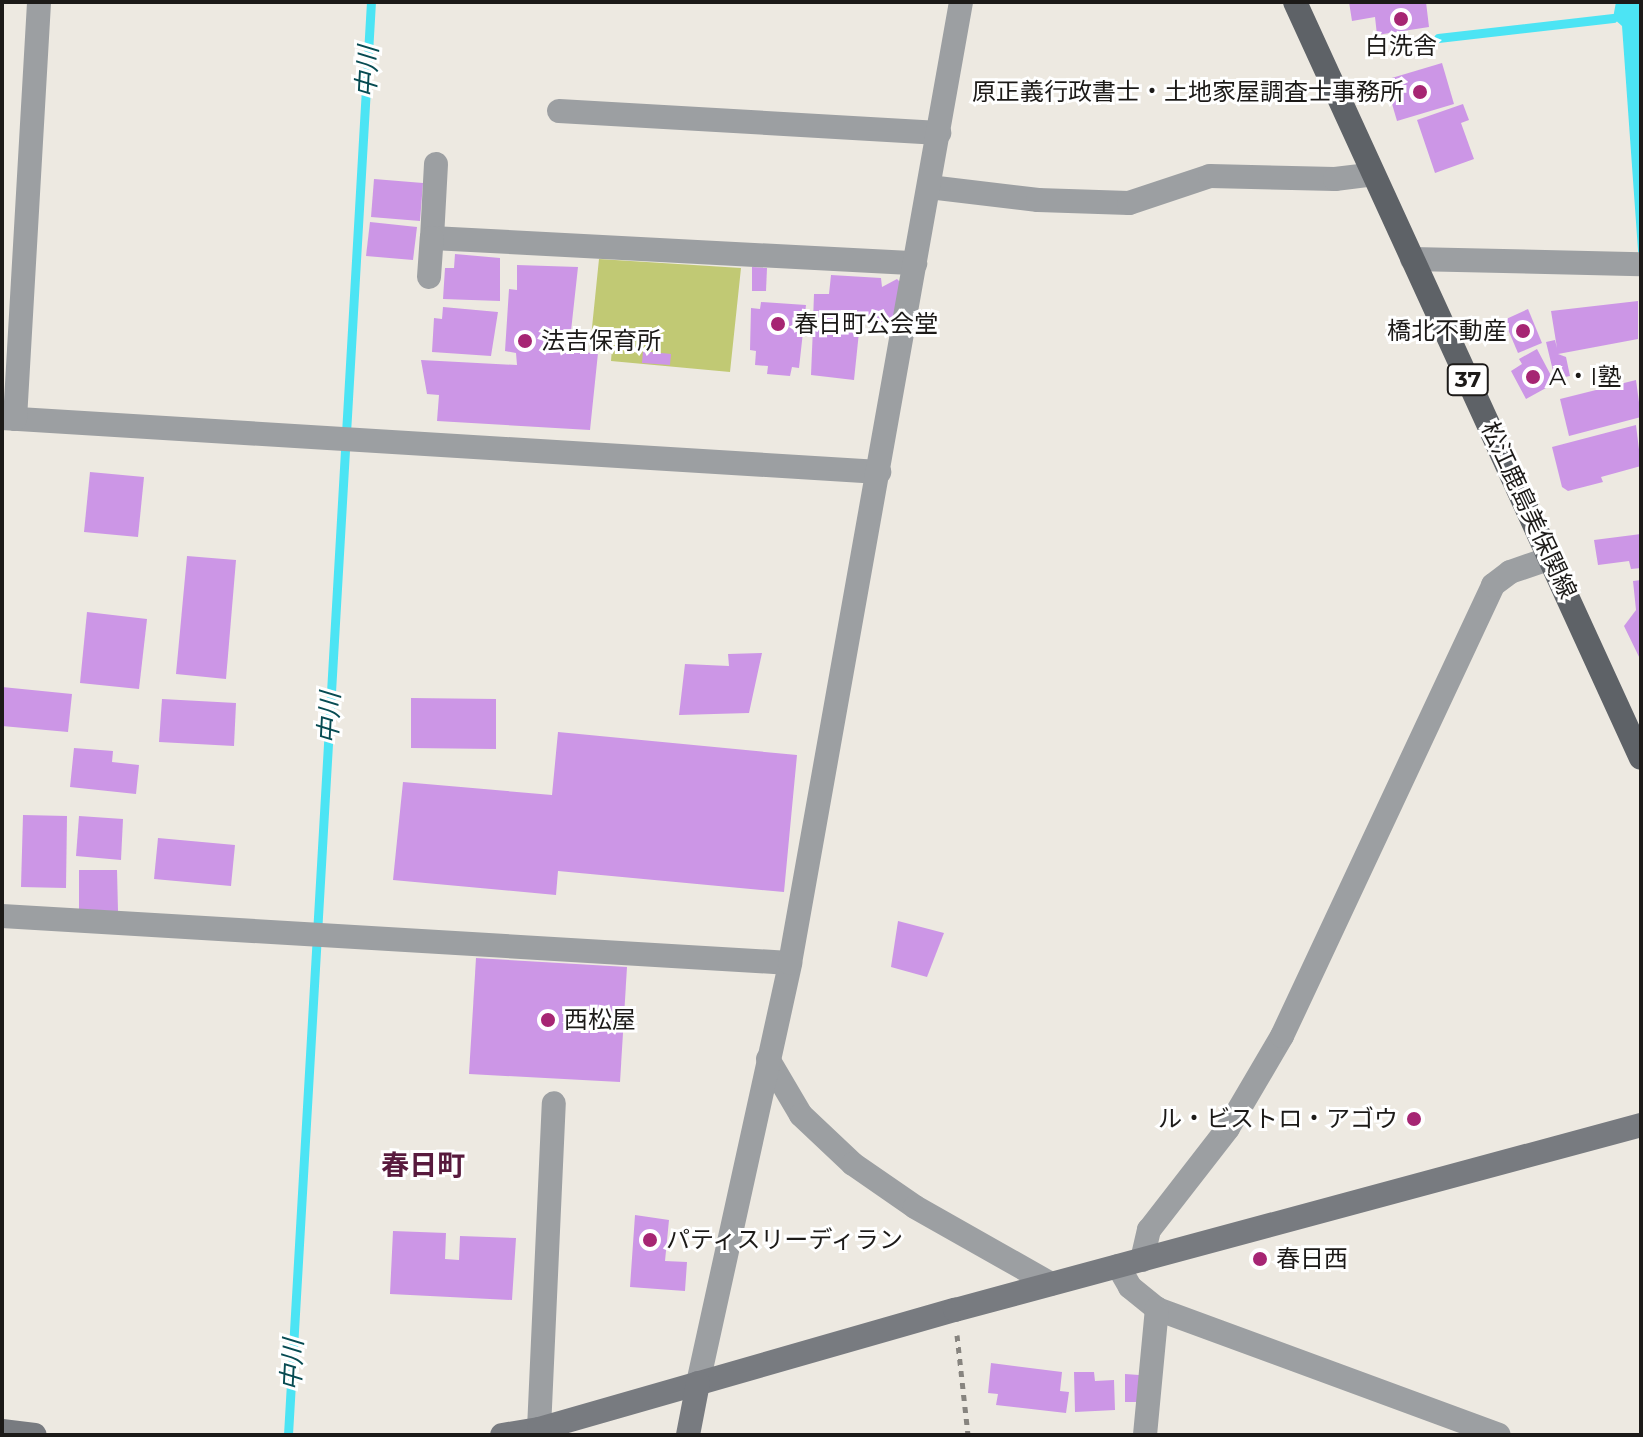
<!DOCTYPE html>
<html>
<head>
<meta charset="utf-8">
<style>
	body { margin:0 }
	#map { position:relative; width:1643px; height:1437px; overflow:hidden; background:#ede9e1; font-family:Montserrat,"Noto Sans JP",sans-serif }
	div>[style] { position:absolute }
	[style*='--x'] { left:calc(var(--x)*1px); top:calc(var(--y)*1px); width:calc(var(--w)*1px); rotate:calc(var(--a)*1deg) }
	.green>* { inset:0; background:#c1c974 }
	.water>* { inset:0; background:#4ce4f4 }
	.stream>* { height:9px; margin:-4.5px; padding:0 4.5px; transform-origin:4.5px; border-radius:4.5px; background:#4ce4f4 }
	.building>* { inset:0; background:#cc96e6 }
	.path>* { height:5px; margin-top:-2.5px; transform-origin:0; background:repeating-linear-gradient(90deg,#87847f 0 6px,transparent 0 12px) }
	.street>* { height:24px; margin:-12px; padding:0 12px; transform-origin:12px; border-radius:12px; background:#9c9fa2 }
	.secondary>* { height:24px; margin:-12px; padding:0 12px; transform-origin:12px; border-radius:12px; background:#787b80 }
	.primary>* { height:24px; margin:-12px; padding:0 12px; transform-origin:12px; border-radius:12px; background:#5e6267 }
	.dots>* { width:22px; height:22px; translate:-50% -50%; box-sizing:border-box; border:4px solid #fff; border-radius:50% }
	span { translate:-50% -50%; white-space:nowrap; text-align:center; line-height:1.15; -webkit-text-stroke:6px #fff; paint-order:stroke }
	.shield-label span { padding:2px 6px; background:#fff; border:2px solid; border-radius:6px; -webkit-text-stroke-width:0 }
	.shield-label { font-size:22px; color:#1c1a18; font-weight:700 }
	.poi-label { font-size:24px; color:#1c1a18 }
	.right { translate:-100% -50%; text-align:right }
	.left { translate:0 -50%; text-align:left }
	.street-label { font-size:24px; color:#1c1a18 }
	.water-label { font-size:26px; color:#064b52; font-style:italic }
	.quarter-label { font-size:28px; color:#581a3d; font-weight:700 }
	.frame { position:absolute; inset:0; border:4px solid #1c1a18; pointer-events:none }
</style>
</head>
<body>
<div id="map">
	<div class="green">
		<div style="clip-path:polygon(599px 259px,741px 268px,730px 372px,611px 361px,612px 348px,590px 347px)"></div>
	</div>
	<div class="water">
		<div style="clip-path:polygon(367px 2px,376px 2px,342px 589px,293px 1435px,284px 1435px)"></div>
		<div style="clip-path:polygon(1616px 2px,1641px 2px,1641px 292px,1622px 26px,1613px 18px)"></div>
	</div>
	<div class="stream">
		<div style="--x:1438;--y:38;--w:176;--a:-6.5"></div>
	</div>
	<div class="building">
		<div style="clip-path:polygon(1349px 2px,1426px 2px,1429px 27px,1377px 35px,1375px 17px,1352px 21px)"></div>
		<div style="clip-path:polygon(1442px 63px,1454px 104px,1397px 121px,1385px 80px)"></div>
		<div style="clip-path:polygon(1463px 104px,1469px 120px,1461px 123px,1474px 159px,1435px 173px,1417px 120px)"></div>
		<div style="clip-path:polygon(374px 179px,423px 183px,420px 221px,371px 217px)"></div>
		<div style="clip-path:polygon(370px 222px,417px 227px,413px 260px,366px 256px)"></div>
		<div style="clip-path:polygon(455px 254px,500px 258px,500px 301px,443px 299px,445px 268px,454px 268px)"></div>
		<div style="clip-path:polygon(517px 265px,578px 267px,571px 331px,544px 329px,543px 351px,598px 353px,590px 430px,437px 421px,439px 395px,427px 394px,421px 360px,517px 365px,516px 353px,505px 351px,509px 289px,517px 290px)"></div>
		<div style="clip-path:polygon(752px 267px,767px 268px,766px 291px,752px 291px)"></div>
		<div style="clip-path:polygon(831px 275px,881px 278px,882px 287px,897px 279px,901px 283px,894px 323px,813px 321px,814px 294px,829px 294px)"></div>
		<div style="clip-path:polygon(1638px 301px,1638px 339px,1558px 354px,1566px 357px,1570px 376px,1555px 379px,1546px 342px,1555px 340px,1557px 348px,1551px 311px)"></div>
		<div style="clip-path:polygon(761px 302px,806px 305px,799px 368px,792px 367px,790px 376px,767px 374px,768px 366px,755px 365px,756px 351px,750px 350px,751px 308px,760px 309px)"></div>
		<div style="clip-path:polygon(443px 307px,498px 312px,491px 356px,432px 352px,434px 318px,442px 319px)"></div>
		<div style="clip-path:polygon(1528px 309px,1542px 343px,1518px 353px,1504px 320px)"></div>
		<div style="clip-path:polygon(813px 327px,859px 332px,854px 380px,811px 375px)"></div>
		<div style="clip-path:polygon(1537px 349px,1555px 383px,1526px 399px,1511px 371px,1522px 364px,1519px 359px)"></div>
		<div style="clip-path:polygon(643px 351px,671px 354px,670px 365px,642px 363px)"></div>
		<div style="clip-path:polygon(1636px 380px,1641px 417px,1569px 436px,1560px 399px)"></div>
		<div style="clip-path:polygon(1636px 425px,1641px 466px,1601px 477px,1603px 482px,1568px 491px,1562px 487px,1552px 447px)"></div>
		<div style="clip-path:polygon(90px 472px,144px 477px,138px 537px,84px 532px)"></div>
		<div style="clip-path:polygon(1641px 534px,1641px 568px,1631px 569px,1629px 561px,1598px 565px,1594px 540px)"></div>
		<div style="clip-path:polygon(187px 556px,236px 560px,226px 679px,176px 674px)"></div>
		<div style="clip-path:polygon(1641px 580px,1641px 661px,1624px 626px,1636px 610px,1633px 581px)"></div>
		<div style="clip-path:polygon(87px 612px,147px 619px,139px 689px,80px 683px)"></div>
		<div style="clip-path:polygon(762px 653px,749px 713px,679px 715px,685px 664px,729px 666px,728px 654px)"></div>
		<div style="clip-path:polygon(2px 687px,72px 694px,68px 732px,2px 726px)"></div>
		<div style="clip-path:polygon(411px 698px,496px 699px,496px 749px,411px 748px)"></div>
		<div style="clip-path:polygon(162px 699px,236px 703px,234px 746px,159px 742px)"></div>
		<div style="clip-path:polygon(558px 732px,797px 755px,784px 892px,558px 871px,556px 895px,393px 880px,403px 782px,552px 795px)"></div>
		<div style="clip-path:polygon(74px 748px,113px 751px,112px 762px,139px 765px,136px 794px,70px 787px)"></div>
		<div style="clip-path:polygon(23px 815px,67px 816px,66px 888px,21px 887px)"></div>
		<div style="clip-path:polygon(79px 816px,123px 819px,121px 860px,76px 856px)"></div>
		<div style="clip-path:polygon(158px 838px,235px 845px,231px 886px,154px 879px)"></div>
		<div style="clip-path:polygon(79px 870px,117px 870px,118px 911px,79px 911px)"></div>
		<div style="clip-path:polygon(898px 921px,944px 933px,927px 977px,891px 967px)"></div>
		<div style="clip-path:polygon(476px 958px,627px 967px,620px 1082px,469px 1074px)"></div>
		<div style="clip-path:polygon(635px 1215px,669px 1220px,665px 1261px,687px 1262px,685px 1291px,630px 1287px)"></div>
		<div style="clip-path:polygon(393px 1231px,446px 1233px,445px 1259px,459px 1260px,460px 1236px,516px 1238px,512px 1300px,390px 1294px)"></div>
		<div style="clip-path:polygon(991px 1363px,1062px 1372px,1060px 1391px,1069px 1392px,1066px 1413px,996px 1405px,998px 1394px,988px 1393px)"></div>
		<div style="clip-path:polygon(1074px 1372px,1094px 1372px,1095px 1381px,1114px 1380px,1115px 1410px,1075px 1412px)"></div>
		<div style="clip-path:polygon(1125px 1374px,1139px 1375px,1139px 1402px,1125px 1402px)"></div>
	</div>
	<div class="path">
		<div style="--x:957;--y:1335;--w:101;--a:83.7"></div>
	</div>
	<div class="street">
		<div style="--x:559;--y:111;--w:381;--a:3.3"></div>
		<div style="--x:436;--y:164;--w:74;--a:93.1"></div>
		<div style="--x:432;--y:238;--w:484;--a:3"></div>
		<div style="--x:929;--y:187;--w:110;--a:6.8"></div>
		<div style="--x:1038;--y:200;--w:91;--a:1.9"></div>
		<div style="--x:1129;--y:203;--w:85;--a:-18.4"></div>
		<div style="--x:1210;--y:176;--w:125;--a:1.4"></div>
		<div style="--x:1335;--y:179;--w:38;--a:-7"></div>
		<div style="--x:1412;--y:259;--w:229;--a:1.3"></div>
		<div style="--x:429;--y:277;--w:39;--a:-86"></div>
		<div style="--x:2;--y:418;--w:879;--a:3.52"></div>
		<div style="--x:15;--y:419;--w:418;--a:-86.7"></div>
		<div style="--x:2;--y:916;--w:789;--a:3.41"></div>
		<div style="--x:768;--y:1059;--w:65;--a:59.5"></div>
		<div style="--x:801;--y:1115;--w:71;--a:43.3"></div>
		<div style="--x:853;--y:1164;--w:75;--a:34.7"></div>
		<div style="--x:915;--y:1207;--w:156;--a:29.5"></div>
		<div style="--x:1142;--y:1260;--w:31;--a:-77"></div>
		<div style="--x:1149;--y:1230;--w:129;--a:-52.2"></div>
		<div style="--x:1228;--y:1128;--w:107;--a:-59.6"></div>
		<div style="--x:1282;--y:1036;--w:498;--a:-64.9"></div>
		<div style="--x:1493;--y:585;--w:21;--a:-37"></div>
		<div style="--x:1510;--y:572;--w:43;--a:-18.9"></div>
		<div style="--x:1118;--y:1266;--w:24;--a:60"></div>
		<div style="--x:1130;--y:1287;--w:35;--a:39"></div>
		<div style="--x:1157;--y:1309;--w:364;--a:20.2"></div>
		<div style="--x:698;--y:1383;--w:430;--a:-77.6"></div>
		<div style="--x:790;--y:963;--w:976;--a:-79.91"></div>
		<div style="--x:539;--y:1429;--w:326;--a:-87.4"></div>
		<div style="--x:1145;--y:1435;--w:127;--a:-84.6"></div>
	</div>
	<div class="secondary">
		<div style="--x:2;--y:1431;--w:33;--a:7"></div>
		<div style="--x:502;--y:1435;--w:37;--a:-9"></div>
		<div style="--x:539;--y:1429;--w:433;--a:-16"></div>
		<div style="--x:955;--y:1310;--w:711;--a:-15.09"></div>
		<div style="--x:688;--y:1435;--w:53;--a:-79.1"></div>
	</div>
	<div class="primary">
		<div style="--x:1295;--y:2;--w:831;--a:65.41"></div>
	</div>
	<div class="dots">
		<div style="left:1401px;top:19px;background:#a62573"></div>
		<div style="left:1420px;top:92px;background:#a62573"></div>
		<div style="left:778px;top:324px;background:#a62573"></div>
		<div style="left:1523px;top:331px;background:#a62573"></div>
		<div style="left:525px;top:341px;background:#a62573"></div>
		<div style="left:1533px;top:377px;background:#a62573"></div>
		<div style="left:548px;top:1020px;background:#a62573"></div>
		<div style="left:1414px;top:1119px;background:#a62573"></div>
		<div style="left:650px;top:1240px;background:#a62573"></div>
		<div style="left:1260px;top:1259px;background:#a62573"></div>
	</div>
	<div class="shield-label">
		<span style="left:1468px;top:380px">37</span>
	</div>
	<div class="poi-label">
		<span style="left:1401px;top:46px">白洗舎</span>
		<span class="right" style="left:1404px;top:92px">原正義行政書士・土地家屋調査士事務所</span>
		<span class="left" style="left:794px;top:324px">春日町公会堂</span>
		<span class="right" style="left:1507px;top:331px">橋北不動産</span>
		<span class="left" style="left:541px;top:341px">法吉保育所</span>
		<span class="left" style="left:1549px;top:377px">A・I塾</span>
		<span class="left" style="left:564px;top:1020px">西松屋</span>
		<span class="right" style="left:1398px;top:1119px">ル・ビストロ・アゴウ</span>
		<span class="left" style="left:666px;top:1240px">パティスリーディラン</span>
		<span class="left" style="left:1276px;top:1259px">春日西</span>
	</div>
	<div class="street-label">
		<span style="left:1529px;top:510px;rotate:65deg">松江鹿島美保関線</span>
	</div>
	<div class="water-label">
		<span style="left:368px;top:72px;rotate:-87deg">中川</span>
		<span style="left:330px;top:718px;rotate:-87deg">中川</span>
		<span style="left:293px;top:1365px;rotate:-87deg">中川</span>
	</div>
	<div class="quarter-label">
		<span style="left:423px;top:1165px">春日町</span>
	</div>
	<div class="frame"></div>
</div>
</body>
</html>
